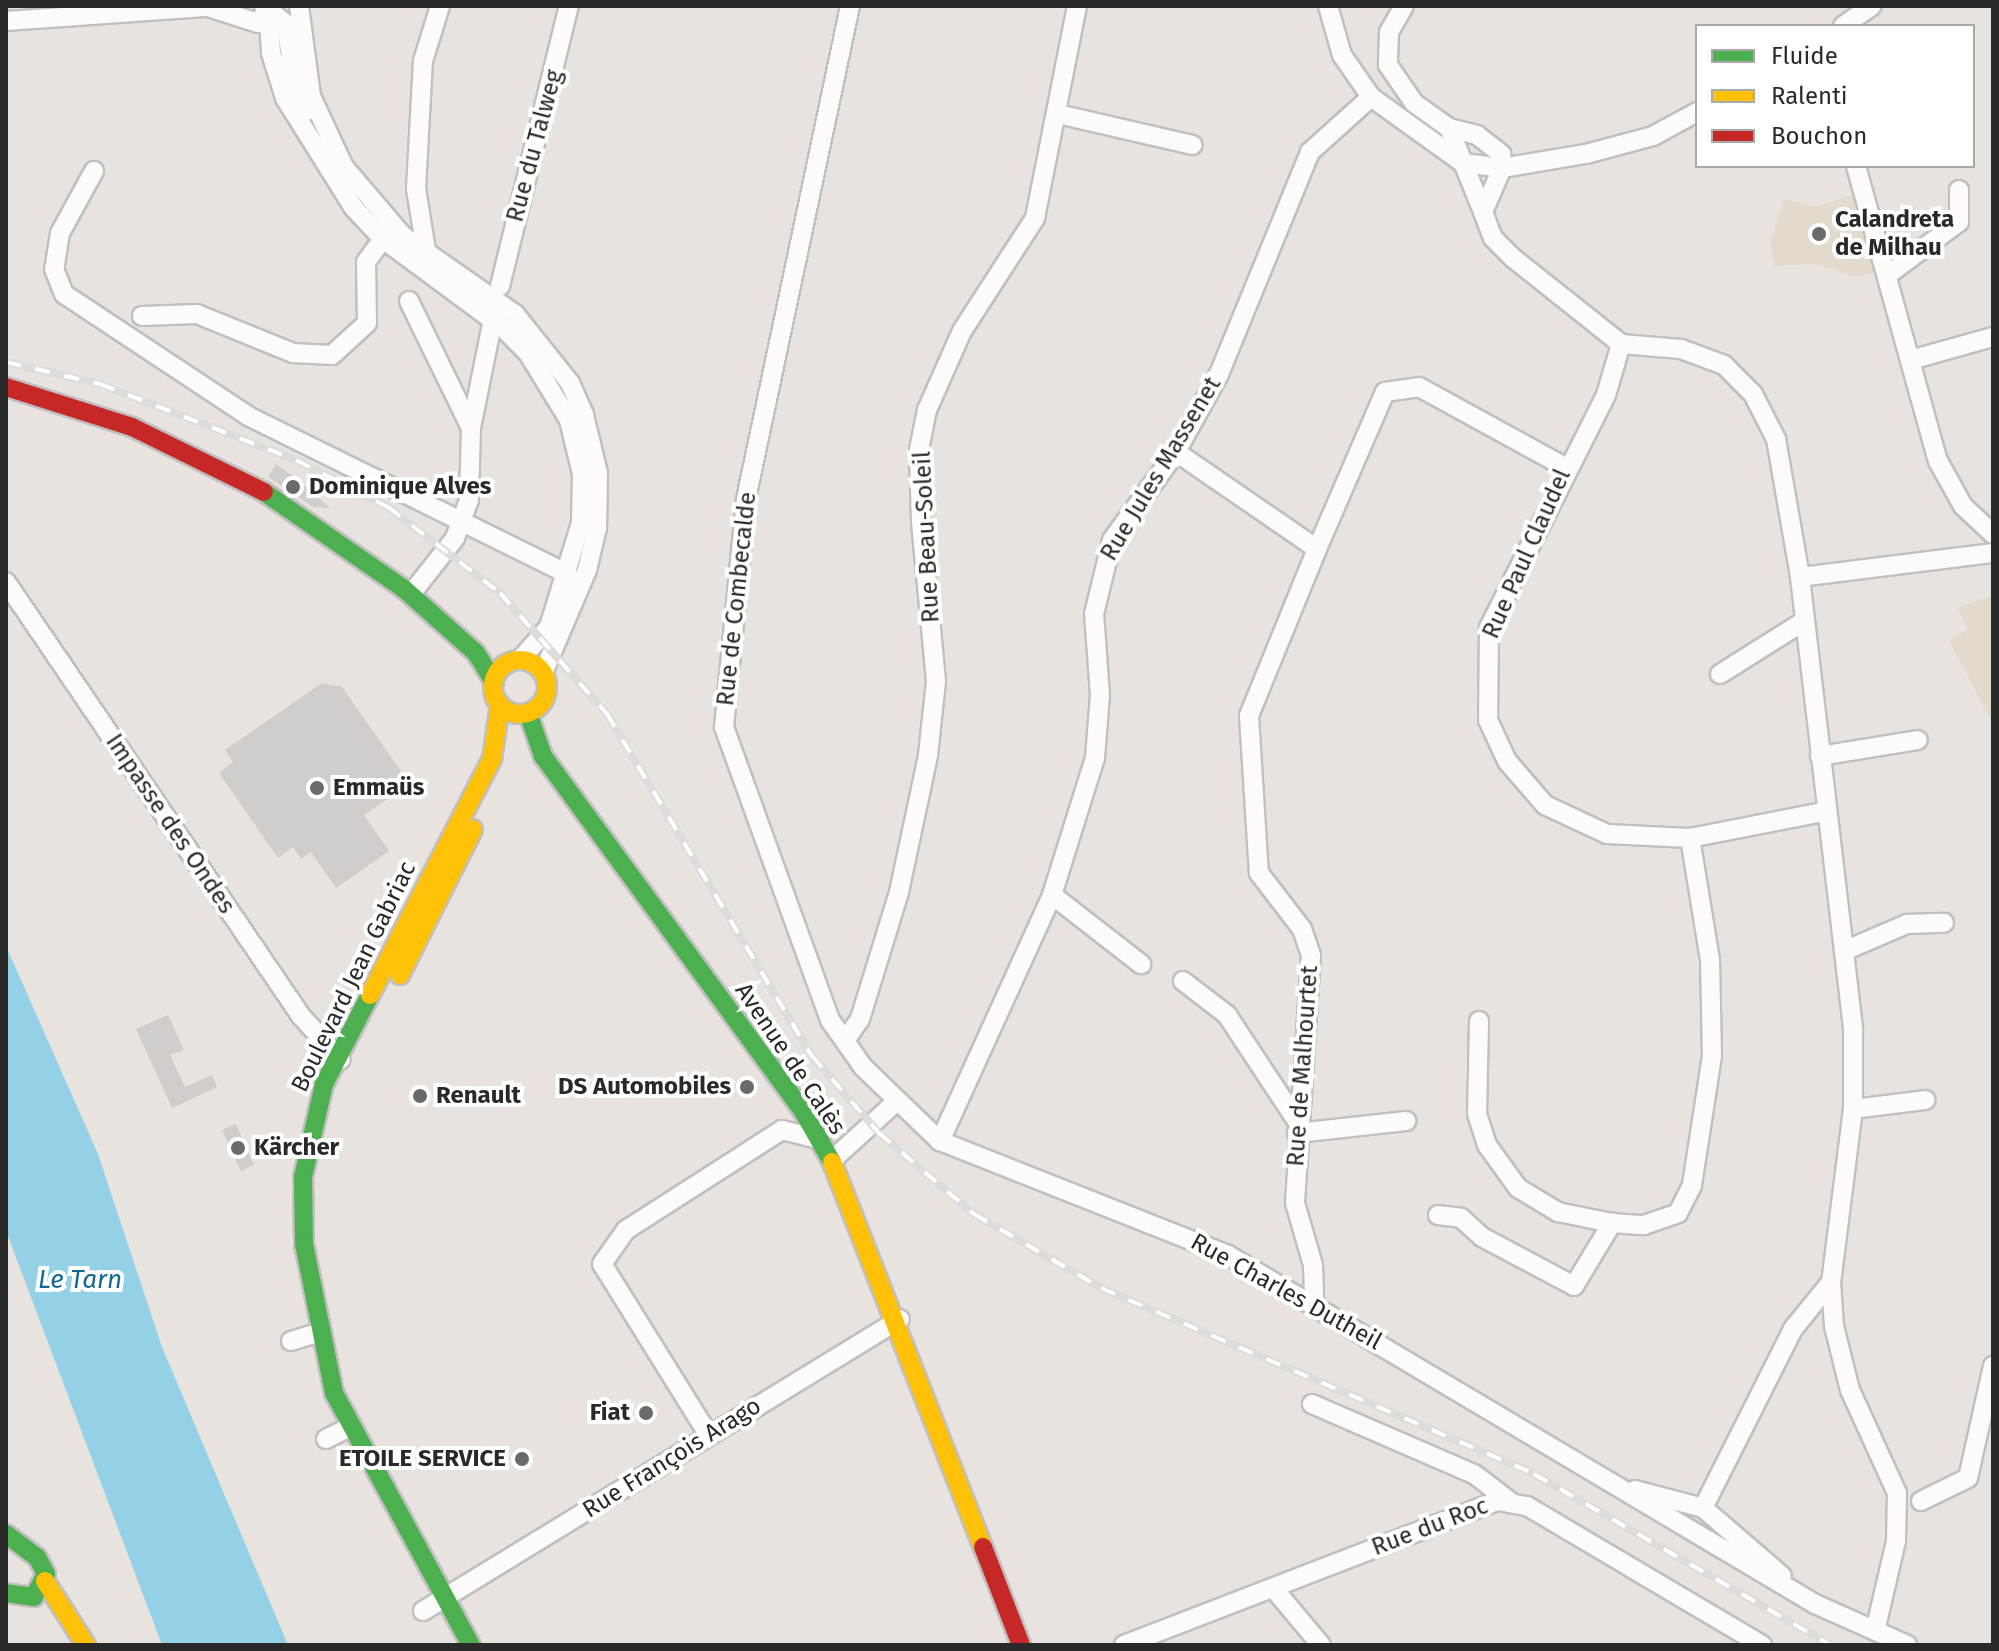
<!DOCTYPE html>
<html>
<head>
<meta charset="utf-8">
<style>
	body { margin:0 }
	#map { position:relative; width:1999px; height:1651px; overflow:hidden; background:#e8e3de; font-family:"Fira Sans",sans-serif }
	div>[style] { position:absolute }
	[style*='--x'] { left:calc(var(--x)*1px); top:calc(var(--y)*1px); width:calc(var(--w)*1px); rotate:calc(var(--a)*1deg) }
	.education>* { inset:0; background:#e2dbcd }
	.water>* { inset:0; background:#95d1e6 }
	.building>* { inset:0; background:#d0cdca }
	.roads { filter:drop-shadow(2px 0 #c1bfbf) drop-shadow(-2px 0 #c1bfbf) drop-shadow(0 2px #c1bfbf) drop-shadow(0 -2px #c1bfbf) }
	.street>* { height:18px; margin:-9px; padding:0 9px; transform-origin:9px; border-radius:9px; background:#fcfbfa }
	.fast>* { height:18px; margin:-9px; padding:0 9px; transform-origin:9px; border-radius:9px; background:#4caf50 }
	.slow>* { height:18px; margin:-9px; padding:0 9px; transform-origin:9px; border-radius:9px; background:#ffc107 }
	.slow>.ring { margin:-9px; padding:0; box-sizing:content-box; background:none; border:18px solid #ffc107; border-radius:50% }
	.jam>* { height:18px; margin:-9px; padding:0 9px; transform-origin:9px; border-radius:9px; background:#c62828 }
	.rail>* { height:8px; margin-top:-4px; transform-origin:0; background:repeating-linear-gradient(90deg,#fff 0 15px,#dddcdd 0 30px); box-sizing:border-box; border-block:2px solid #dddcdd }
	.dots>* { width:22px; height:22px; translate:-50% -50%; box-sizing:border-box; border:4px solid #fff; border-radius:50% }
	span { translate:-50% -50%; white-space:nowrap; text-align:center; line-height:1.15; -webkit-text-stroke:8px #fff; paint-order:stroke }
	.street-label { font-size:24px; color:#292929 }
	.poi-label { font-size:24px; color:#292929; font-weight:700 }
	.left { translate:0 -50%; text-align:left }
	.right { translate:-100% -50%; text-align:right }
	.water-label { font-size:26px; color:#136793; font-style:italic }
	.frame { position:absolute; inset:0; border:8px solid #292929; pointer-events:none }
	.legend { position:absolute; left:1695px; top:24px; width:280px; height:144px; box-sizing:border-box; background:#fff; border:2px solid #a9a9a9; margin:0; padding:10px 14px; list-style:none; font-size:24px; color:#292929 }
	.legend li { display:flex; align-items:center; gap:16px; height:40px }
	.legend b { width:40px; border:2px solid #a9a9a9 }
</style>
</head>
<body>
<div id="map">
	<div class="education">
		<div style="clip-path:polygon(1854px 194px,1876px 272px,1856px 277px,1816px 264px,1775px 266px,1770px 242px,1784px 199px,1816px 207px)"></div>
		<div style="clip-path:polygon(1993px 595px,1993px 724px,1949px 641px,1968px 629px,1957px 608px)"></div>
	</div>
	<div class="water">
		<div style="clip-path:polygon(6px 946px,98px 1154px,162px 1347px,288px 1645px,162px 1645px,6px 1231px)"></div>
	</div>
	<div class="building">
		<div style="clip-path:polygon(276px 464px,299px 481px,330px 508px,313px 507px,268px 477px)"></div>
		<div style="clip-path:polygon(322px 683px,342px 687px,410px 784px,364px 815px,389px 851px,336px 888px,311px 852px,301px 859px,293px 847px,278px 858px,219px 773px,233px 762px,225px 750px)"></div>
		<div style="clip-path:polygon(168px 1015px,184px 1050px,170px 1055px,185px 1087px,212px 1075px,217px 1087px,172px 1108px,136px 1029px)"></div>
		<div style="clip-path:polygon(236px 1124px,254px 1165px,241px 1171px,222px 1130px)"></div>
	</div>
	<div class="roads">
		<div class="street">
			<div style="--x:264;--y:6;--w:28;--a:39"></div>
			<div style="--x:286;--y:24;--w:72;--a:81.2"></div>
			<div style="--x:297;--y:95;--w:19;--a:55"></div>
			<div style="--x:268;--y:6;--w:47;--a:86.3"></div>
			<div style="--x:271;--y:53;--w:47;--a:72.7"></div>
			<div style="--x:285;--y:98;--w:128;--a:58"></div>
			<div style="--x:353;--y:207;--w:44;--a:46.8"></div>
			<div style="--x:383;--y:239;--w:148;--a:36.5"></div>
			<div style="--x:502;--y:327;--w:37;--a:45"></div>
			<div style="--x:528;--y:353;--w:79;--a:58.5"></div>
			<div style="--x:569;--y:420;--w:56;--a:76.5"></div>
			<div style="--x:582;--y:474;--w:49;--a:91.2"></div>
			<div style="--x:581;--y:523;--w:109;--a:107.1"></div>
			<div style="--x:549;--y:627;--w:44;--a:131.3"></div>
			<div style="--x:299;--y:6;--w:91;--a:82.4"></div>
			<div style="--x:311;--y:96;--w:78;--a:65.1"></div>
			<div style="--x:344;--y:167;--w:91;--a:49.5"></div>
			<div style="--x:403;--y:236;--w:136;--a:34.9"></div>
			<div style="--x:515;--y:314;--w:88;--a:51.4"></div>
			<div style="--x:570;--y:383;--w:35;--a:66"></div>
			<div style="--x:584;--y:415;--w:60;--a:76.4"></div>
			<div style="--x:598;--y:473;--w:55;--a:91"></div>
			<div style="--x:597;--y:528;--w:43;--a:103.4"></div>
			<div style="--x:587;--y:570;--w:112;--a:113.1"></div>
			<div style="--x:850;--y:6;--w:504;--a:101.91"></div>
			<div style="--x:746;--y:499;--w:229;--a:95.5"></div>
			<div style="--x:724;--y:727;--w:312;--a:70.1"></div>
			<div style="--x:830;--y:1020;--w:57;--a:54.9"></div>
			<div style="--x:863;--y:1067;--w:107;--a:43.9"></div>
			<div style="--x:940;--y:1141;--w:310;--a:21.6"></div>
			<div style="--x:1228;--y:1255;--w:683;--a:30.73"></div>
			<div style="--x:1815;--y:1604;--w:101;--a:24"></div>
			<div style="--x:1328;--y:6;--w:51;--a:74.1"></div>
			<div style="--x:1342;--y:55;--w:51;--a:55.4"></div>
			<div style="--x:1371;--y:97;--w:113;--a:35.7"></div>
			<div style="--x:1463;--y:163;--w:39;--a:7"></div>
			<div style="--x:1502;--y:168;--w:85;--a:-9.5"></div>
			<div style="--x:1586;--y:154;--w:69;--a:-15"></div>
			<div style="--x:1653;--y:136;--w:50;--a:-28.6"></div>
			<div style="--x:1404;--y:6;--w:30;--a:120"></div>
			<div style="--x:1389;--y:32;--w:33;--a:92"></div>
			<div style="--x:1388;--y:65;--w:46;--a:55.6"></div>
			<div style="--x:1414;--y:103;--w:43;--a:35.5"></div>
			<div style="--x:211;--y:8;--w:49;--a:17.7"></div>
			<div style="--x:258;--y:23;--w:20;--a:-53"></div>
			<div style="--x:6;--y:21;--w:217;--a:-4"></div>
			<div style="--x:1843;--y:26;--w:35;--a:-35"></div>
			<div style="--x:1058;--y:114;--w:138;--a:13"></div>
			<div style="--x:1449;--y:128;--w:29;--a:14"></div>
			<div style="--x:1477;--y:135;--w:31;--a:38"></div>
			<div style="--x:1501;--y:154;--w:14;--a:86"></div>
			<div style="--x:1502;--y:168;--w:48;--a:113.4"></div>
			<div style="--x:1483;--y:212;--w:91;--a:-112"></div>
			<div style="--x:1856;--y:166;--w:306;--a:74.5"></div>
			<div style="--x:1938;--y:461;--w:51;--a:60.9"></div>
			<div style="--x:1963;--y:506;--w:41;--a:43"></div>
			<div style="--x:94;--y:171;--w:71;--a:118.7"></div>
			<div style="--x:60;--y:233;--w:36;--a:99"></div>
			<div style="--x:54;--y:269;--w:27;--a:68"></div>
			<div style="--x:64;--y:294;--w:221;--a:33.5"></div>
			<div style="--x:248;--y:416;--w:357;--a:26.3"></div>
			<div style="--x:1483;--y:212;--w:28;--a:69"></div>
			<div style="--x:1493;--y:238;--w:28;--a:45"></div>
			<div style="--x:1513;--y:258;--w:138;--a:38.5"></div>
			<div style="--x:1621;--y:344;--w:60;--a:4.8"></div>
			<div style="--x:1681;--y:349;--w:46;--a:20.4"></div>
			<div style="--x:1724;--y:365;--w:41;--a:45"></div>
			<div style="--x:1753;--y:394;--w:51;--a:62.9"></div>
			<div style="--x:1776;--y:439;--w:140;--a:80.1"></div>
			<div style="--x:1800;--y:577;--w:457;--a:83.3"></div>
			<div style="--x:1853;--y:1031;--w:78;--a:90"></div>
			<div style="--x:1853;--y:1109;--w:174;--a:97.2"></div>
			<div style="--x:1831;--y:1282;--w:44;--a:86.1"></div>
			<div style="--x:1834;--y:1326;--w:66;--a:76"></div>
			<div style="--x:1850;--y:1390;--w:113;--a:65.5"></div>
			<div style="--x:1897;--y:1493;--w:48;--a:91.2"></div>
			<div style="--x:1896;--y:1541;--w:92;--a:103.1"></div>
			<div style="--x:426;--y:250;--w:62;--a:-99.3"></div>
			<div style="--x:416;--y:189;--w:128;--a:-86.9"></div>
			<div style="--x:423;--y:61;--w:58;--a:-72.8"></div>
			<div style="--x:1890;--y:273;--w:86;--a:-36.5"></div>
			<div style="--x:1959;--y:222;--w:32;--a:-90"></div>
			<div style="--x:500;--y:286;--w:288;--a:-76.2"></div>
			<div style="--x:409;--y:301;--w:141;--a:64"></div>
			<div style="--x:142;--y:316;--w:55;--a:-2.1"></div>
			<div style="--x:197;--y:314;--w:104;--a:22.1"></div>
			<div style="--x:293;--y:353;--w:39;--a:3"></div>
			<div style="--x:332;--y:355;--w:47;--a:-42.4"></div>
			<div style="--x:367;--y:323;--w:61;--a:-90.9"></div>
			<div style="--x:366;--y:262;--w:29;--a:-54"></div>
			<div style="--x:1621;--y:344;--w:53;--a:106.4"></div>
			<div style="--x:1606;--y:395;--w:261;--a:116.7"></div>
			<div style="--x:1489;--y:628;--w:92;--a:90.6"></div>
			<div style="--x:1488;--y:720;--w:45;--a:65.1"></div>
			<div style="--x:1507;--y:761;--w:58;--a:49.2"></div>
			<div style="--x:1545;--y:805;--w:68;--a:25.1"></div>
			<div style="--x:1607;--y:834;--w:83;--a:2.8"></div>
			<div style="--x:1690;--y:838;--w:136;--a:-11.1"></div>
			<div style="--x:1914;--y:359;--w:82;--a:-15.6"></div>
			<div style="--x:1176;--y:452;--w:171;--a:34.5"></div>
			<div style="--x:1317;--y:549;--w:180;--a:112.2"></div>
			<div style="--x:1249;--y:716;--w:157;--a:86.4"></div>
			<div style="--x:1259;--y:873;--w:71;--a:52.5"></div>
			<div style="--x:1302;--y:929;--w:28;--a:71"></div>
			<div style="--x:1311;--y:955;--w:249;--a:93.7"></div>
			<div style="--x:1295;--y:1203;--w:65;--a:73.8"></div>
			<div style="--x:1313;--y:1265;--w:36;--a:88"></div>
			<div style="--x:1317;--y:549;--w:171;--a:-66.6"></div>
			<div style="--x:1385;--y:392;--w:34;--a:-8"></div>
			<div style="--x:1419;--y:387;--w:166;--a:28.7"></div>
			<div style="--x:1800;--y:577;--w:194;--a:-7.1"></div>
			<div style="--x:6;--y:582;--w:525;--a:55.8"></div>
			<div style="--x:301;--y:1016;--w:59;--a:47.7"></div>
			<div style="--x:411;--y:594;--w:71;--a:-51.8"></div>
			<div style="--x:455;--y:538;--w:40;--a:-69.8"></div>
			<div style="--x:469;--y:500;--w:72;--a:-88.4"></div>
			<div style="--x:471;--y:428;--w:106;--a:-78.6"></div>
			<div style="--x:1720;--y:674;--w:96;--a:-32.2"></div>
			<div style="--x:1820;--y:756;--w:99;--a:-9.3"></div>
			<div style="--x:1052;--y:895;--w:113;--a:37.8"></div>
			<div style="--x:1844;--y:951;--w:69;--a:-23.2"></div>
			<div style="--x:1907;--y:924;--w:37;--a:-2"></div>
			<div style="--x:1183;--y:981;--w:56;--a:37.7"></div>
			<div style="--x:1227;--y:1015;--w:127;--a:56.6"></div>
			<div style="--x:1479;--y:1021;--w:93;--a:91.2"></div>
			<div style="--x:1477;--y:1114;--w:33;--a:72"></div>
			<div style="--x:1487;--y:1145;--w:53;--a:54.2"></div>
			<div style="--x:1518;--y:1188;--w:47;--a:31"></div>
			<div style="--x:1558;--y:1212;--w:55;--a:11.5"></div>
			<div style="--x:1612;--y:1223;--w:32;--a:4"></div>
			<div style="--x:1644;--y:1225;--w:36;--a:-19"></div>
			<div style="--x:1678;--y:1213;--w:31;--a:-63"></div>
			<div style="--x:1692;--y:1185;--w:131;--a:-81.2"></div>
			<div style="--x:1712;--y:1056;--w:96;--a:-91.2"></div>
			<div style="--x:1710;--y:960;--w:124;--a:-99.3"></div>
			<div style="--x:846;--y:1039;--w:24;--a:-55"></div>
			<div style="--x:860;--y:1019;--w:133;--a:-72.9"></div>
			<div style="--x:899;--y:892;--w:140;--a:-78"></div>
			<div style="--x:928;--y:755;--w:74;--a:-83.8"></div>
			<div style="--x:936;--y:681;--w:160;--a:-95.4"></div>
			<div style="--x:921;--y:522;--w:72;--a:-91.6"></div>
			<div style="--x:919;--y:450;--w:41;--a:-78.7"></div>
			<div style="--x:927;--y:410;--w:86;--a:-66.1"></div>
			<div style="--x:962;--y:331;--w:135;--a:-57.1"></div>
			<div style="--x:1035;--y:218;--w:216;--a:-78.8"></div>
			<div style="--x:1853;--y:1109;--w:73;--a:-7.1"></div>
			<div style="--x:1297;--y:1133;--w:110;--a:-6.3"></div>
			<div style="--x:940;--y:1141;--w:270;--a:-65.5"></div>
			<div style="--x:1052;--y:895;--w:144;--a:-72.6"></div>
			<div style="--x:1095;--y:758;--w:63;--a:-85.5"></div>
			<div style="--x:1100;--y:695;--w:81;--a:-94.2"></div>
			<div style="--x:1094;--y:614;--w:76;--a:-76.3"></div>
			<div style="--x:1112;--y:540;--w:109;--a:-54"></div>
			<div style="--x:1176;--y:452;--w:89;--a:-61.1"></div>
			<div style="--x:1219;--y:374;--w:240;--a:-67.7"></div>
			<div style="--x:1310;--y:152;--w:82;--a:-42"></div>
			<div style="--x:831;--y:1161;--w:89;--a:-42.3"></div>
			<div style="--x:1438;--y:1215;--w:23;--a:7"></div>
			<div style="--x:1461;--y:1218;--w:28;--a:42"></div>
			<div style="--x:1482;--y:1237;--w:104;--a:28"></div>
			<div style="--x:1574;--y:1286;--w:74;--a:-58.9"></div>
			<div style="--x:291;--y:1341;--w:28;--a:-17"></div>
			<div style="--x:1312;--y:1404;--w:176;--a:23.4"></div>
			<div style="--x:1474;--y:1474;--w:48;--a:37.3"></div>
			<div style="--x:708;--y:1434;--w:200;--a:-121.9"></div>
			<div style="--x:602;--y:1264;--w:42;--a:-54.8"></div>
			<div style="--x:626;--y:1230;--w:185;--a:-32.7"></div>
			<div style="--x:782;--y:1130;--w:34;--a:14"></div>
			<div style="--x:326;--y:1439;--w:25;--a:-27"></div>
			<div style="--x:1635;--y:1490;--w:70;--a:14.8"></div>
			<div style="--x:1703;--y:1508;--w:104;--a:40.7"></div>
			<div style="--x:1921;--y:1501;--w:52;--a:-26.1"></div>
			<div style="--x:1968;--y:1478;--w:115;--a:-77.4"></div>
			<div style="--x:1703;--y:1508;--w:200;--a:-63.3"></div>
			<div style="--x:1793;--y:1329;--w:60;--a:-51"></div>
			<div style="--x:1274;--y:1589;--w:73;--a:50"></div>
			<div style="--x:423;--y:1611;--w:559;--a:-31.47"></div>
			<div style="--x:1124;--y:1645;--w:401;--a:-21.1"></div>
			<div style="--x:1498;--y:1501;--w:29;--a:10"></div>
			<div style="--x:1527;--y:1506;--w:273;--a:30.6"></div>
		</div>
		<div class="fast">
			<div style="--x:264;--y:492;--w:170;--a:34.7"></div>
			<div style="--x:404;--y:589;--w:96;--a:41.6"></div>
			<div style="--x:476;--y:653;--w:34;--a:58"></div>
			<div style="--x:528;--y:713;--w:46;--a:70.8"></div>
			<div style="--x:543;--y:756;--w:442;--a:53.8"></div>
			<div style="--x:804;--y:1113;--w:56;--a:60.3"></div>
			<div style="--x:370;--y:995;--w:100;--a:117.3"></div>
			<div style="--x:324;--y:1084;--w:95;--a:102.7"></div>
			<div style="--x:303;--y:1177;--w:67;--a:89.1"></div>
			<div style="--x:304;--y:1244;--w:152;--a:78.6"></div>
			<div style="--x:334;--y:1393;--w:287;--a:61.5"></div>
			<div style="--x:6;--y:1534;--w:39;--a:37"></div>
			<div style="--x:37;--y:1557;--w:19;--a:62"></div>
			<div style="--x:46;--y:1574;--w:26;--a:118"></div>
			<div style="--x:34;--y:1597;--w:28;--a:-172"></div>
		</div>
		<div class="slow">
			<div class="ring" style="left:493px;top:660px;width:36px;height:36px"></div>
			<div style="--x:400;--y:975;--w:163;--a:-63.4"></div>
			<div style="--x:370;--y:995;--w:266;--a:-62.7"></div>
			<div style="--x:492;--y:759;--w:55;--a:-81.6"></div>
			<div style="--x:832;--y:1162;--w:414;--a:68.6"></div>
			<div style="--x:45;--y:1581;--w:76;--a:57.4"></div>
		</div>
		<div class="jam">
			<div style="--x:6;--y:387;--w:132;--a:17.6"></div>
			<div style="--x:132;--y:427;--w:147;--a:26.2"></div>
			<div style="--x:983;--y:1547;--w:105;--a:68.8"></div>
		</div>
	</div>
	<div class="rail">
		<div style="--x:6;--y:362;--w:97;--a:13.2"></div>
		<div style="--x:100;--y:384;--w:210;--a:21.2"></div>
		<div style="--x:296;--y:460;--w:103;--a:27.1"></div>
		<div style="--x:388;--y:507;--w:141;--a:37.5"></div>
		<div style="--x:500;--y:593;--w:162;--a:48.5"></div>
		<div style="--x:607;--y:714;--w:399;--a:59.1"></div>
		<div style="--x:812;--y:1056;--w:102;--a:49"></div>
		<div style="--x:879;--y:1133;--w:125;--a:40.5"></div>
		<div style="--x:974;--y:1214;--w:147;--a:30.2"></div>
		<div style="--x:1101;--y:1288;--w:471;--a:23.2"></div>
		<div style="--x:1534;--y:1474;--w:342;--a:30"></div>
	</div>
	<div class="dots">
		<div style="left:1819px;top:234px;background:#6c6a68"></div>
		<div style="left:293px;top:487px;background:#6c6a68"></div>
		<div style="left:317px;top:788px;background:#6c6a68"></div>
		<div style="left:747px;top:1087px;background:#6c6a68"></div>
		<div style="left:420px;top:1096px;background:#6c6a68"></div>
		<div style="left:238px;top:1148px;background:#6c6a68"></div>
		<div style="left:646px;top:1413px;background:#6c6a68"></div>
		<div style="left:522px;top:1459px;background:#6c6a68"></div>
	</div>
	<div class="street-label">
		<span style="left:535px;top:146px;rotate:-75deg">Rue du Talweg</span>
		<span style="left:1161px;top:469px;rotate:-59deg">Rue Jules Massenet</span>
		<span style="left:927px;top:537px;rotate:-93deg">Rue Beau-Soleil</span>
		<span style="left:1527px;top:554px;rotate:-66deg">Rue Paul Claudel</span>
		<span style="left:737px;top:599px;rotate:-84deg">Rue de Combecalde</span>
		<span style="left:170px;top:824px;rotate:56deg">Impasse des Ondes</span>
		<span style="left:354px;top:977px;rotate:-64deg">Boulevard Jean Gabriac</span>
		<span style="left:790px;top:1059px;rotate:56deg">Avenue de Calès</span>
		<span style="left:1303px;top:1066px;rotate:-86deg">Rue de Malhourtet</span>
		<span style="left:1286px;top:1292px;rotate:29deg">Rue Charles Dutheil</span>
		<span style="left:672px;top:1458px;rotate:-32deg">Rue François Arago</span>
		<span style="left:1430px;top:1527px;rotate:-21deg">Rue du Roc</span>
	</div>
	<div class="poi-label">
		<span class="left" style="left:1835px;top:234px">Calandreta<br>de Milhau</span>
		<span class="left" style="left:309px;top:487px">Dominique Alves</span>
		<span class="left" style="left:333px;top:788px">Emmaüs</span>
		<span class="right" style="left:731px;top:1087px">DS Automobiles</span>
		<span class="left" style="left:436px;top:1096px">Renault</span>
		<span class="left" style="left:254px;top:1148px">Kärcher</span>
		<span class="right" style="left:630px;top:1413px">Fiat</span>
		<span class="right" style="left:506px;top:1459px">ETOILE SERVICE</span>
	</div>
	<div class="water-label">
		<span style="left:80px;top:1280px">Le Tarn</span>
	</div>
	<div class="frame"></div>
	<ul class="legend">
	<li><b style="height:10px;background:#4caf50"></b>Fluide</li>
	<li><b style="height:10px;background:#ffc107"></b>Ralenti</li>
	<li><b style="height:10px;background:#c62828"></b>Bouchon</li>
	</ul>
</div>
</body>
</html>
